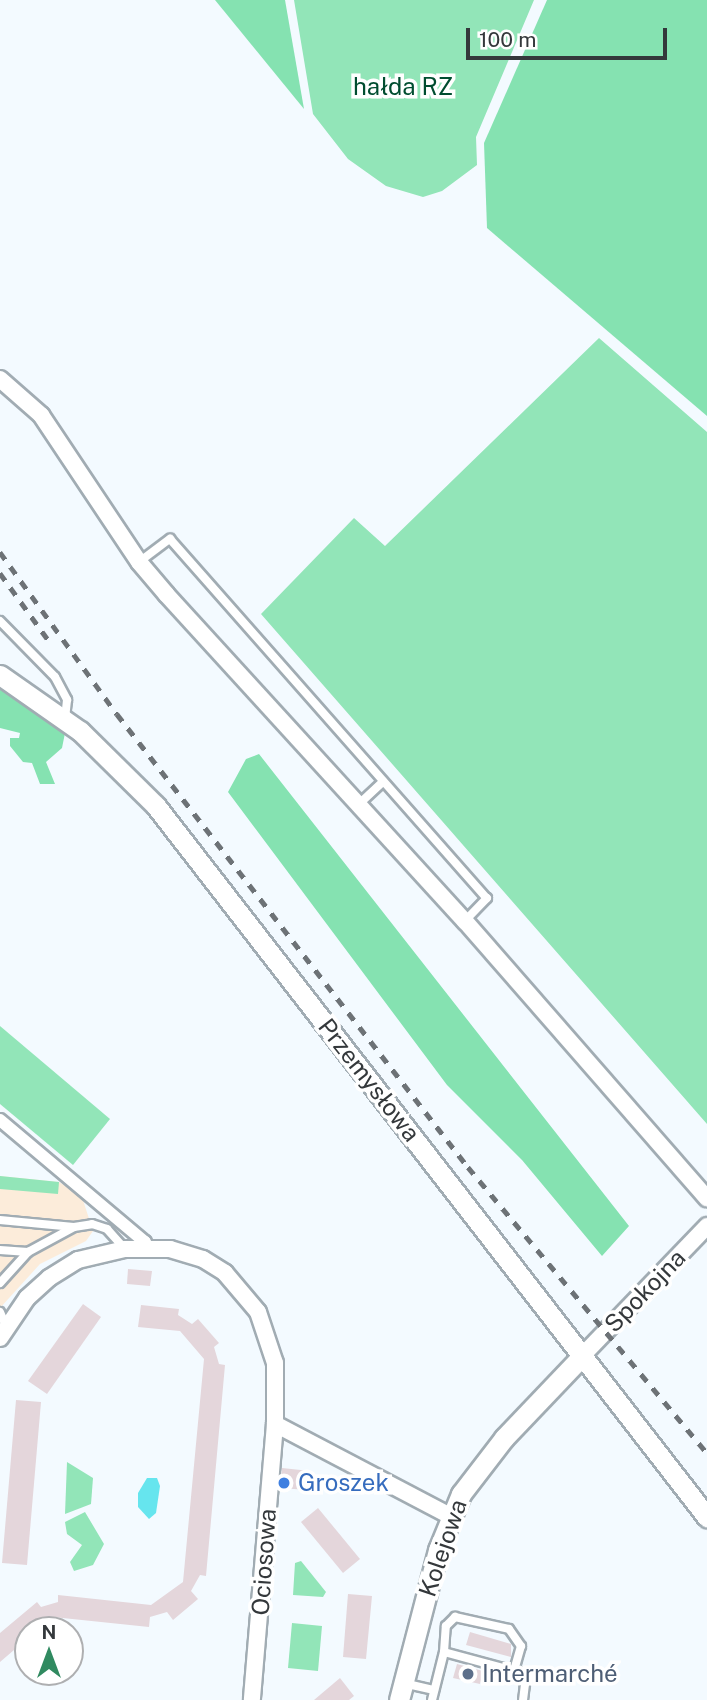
<!DOCTYPE html>
<html>
<head>
<meta charset="utf-8">
<style>
	body { margin:0 }
	#map { position:relative; width:707px; height:1700px; overflow:hidden; background:#f3faff; font-family:"Public Sans",sans-serif }
	div>[style] { position:absolute }
	[style*='--x'] { left:calc(var(--x)*1px); top:calc(var(--y)*1px); width:calc(var(--w)*1px); rotate:calc(var(--a)*1deg) }
	.education>* { inset:0; background:#fcecda }
	.green>* { inset:0; background:#92e5b8 }
	.forest>* { inset:0; background:#85e2b1 }
	.water>* { inset:0; background:#66e5ee }
	.building>* { inset:0; background:#e4d6db }
	.roads { filter:drop-shadow(2px 0 #a1acb3) drop-shadow(-2px 0 #a1acb3) drop-shadow(0 2px #a1acb3) drop-shadow(0 -2px #a1acb3) }
	.service>* { height:8px; margin:-4px; padding:0 4px; transform-origin:4px; border-radius:4px; background:#fff }
	.pedestrian>* { height:12px; margin:-6px; padding:0 6px; transform-origin:6px; border-radius:6px; background:#fff }
	.minor>* { height:16px; margin:-8px; padding:0 8px; transform-origin:8px; border-radius:8px; background:#fff }
	.tertiary>* { height:19px; margin:-9.5px; padding:0 9.5px; transform-origin:9.5px; border-radius:9.5px; background:#fff }
	.rail>* { height:4.5px; margin-top:-2.25px; transform-origin:0; background:repeating-linear-gradient(90deg,#6d7276 0 9px,transparent 0 18px) }
	.dots>* { width:19px; height:19px; translate:-50% -50%; box-sizing:border-box; border:4px solid #fff; border-radius:50% }
	span { translate:-50% -50%; white-space:nowrap; text-align:center; line-height:1.15; -webkit-text-stroke:7px #fff; paint-order:stroke }
	.park-label { font-size:24px; color:#004d30 }
	.street-label { font-size:24px; color:#34383b }
	.shop-label { font-size:24px; color:#366cbe }
	.left { translate:0 -50%; text-align:left }
	.service-label { font-size:24px; color:#4e5e75 }
	.north { position:absolute; left:14px; top:1616px; width:70px; height:70px; box-sizing:border-box; background:#fff; border:2px solid #aeafb1; border-radius:50%; rotate:0deg; font-size:19px; font-weight:700; line-height:28px; text-align:center; color:#34383b }
	.north::after { content:''; display:block; margin:auto; width:24px; height:32px; background:#308a60; clip-path:polygon(50% 0,100% 100%,50% 72%,0 100%) }
	.scale { position:absolute; left:466px; top:28px; width:201px; height:32px; box-sizing:border-box; border:4px solid #34383b; border-top:0; padding-left:9px; font-size:21px; line-height:24px; white-space:nowrap; color:#34383b; -webkit-text-stroke:5px #fff; paint-order:stroke }
</style>
</head>
<body>
<div id="map">
	<div class="education">
		<div style="clip-path:polygon(0 1176px,59px 1182px,82px 1197px,93px 1231px,86px 1241px,40px 1264px,0 1308px)"></div>
	</div>
	<div class="green">
		<div style="clip-path:polygon(294px 0,534px 0,476px 137px,477px 165px,442px 191px,423px 197px,386px 186px,348px 159px,313px 114px)"></div>
		<div style="clip-path:polygon(599px 338px,707px 432px,707px 1124px,261px 614px,354px 518px,385px 546px)"></div>
		<div style="clip-path:polygon(0 1026px,110px 1119px,73px 1165px,0 1104px)"></div>
		<div style="clip-path:polygon(0 1176px,59px 1182px,58px 1194px,0 1189px)"></div>
		<div style="clip-path:polygon(67px 1462px,93px 1478px,91px 1504px,65px 1514px)"></div>
		<div style="clip-path:polygon(85px 1512px,104px 1544px,93px 1565px,74px 1571px,70px 1562px,82px 1545px,67px 1534px,65px 1522px)"></div>
		<div style="clip-path:polygon(301px 1561px,326px 1592px,323px 1597px,293px 1595px,295px 1563px)"></div>
		<div style="clip-path:polygon(292px 1623px,322px 1626px,318px 1671px,288px 1668px)"></div>
	</div>
	<div class="forest">
		<div style="clip-path:polygon(215px 0,285px 0,304px 109px)"></div>
		<div style="clip-path:polygon(547px 0,707px 0,707px 416px,487px 228px,484px 143px)"></div>
		<div style="clip-path:polygon(0 682px,66px 728px,62px 748px,46px 762px,55px 784px,40px 784px,32px 763px,23px 762px,10px 746px,10px 738px,19px 738px,20px 733px,0 728px)"></div>
		<div style="clip-path:polygon(259px 754px,629px 1226px,602px 1256px,522px 1160px,447px 1085px,228px 792px,246px 759px)"></div>
	</div>
	<div class="water">
		<div style="clip-path:polygon(147px 1478px,157px 1478px,160px 1486px,156px 1513px,149px 1519px,138px 1507px,138px 1493px)"></div>
	</div>
	<div class="building">
		<div style="clip-path:polygon(128px 1269px,152px 1271px,150px 1286px,127px 1284px)"></div>
		<div style="clip-path:polygon(83px 1304px,101px 1317px,47px 1394px,28px 1381px)"></div>
		<div style="clip-path:polygon(141px 1305px,179px 1309px,178px 1315px,192px 1324px,198px 1319px,219px 1343px,214px 1347px,219px 1364px,225px 1365px,206px 1576px,200px 1575px,191px 1591px,198px 1599px,173px 1620px,167px 1612px,150px 1617px,149px 1627px,53px 1617px,38px 1630px,28px 1630px,28px 1638px,0 1662px,0 1633px,37px 1602px,41px 1607px,58px 1602px,58px 1595px,151px 1605px,183px 1582px,204px 1359px,180px 1331px,138px 1327px)"></div>
		<div style="clip-path:polygon(16px 1400px,41px 1402px,27px 1565px,2px 1563px)"></div>
		<div style="clip-path:polygon(282px 1468px,310px 1471px,308px 1490px,280px 1488px)"></div>
		<div style="clip-path:polygon(318px 1508px,360px 1559px,343px 1573px,301px 1522px)"></div>
		<div style="clip-path:polygon(348px 1594px,372px 1596px,366px 1659px,343px 1657px)"></div>
		<div style="clip-path:polygon(470px 1632px,511px 1644px,511px 1657px,466px 1645px)"></div>
		<div style="clip-path:polygon(457px 1664px,483px 1671px,480px 1684px,453px 1678px)"></div>
		<div style="clip-path:polygon(340px 1678px,354px 1696px,349px 1700px,314px 1700px)"></div>
	</div>
	<div class="roads">
		<div class="service">
			<div style="--x:139;--y:562;--w:39;--a:-37"></div>
			<div style="--x:170;--y:539;--w:479;--a:48.6"></div>
			<div style="--x:487;--y:898;--w:32;--a:134"></div>
			<div style="--x:0;--y:621;--w:78;--a:45.5"></div>
			<div style="--x:55;--y:677;--w:26;--a:62"></div>
			<div style="--x:67;--y:700;--w:19;--a:96"></div>
			<div style="--x:359;--y:804;--w:33;--a:-43"></div>
			<div style="--x:0;--y:1220;--w:74;--a:5.4"></div>
			<div style="--x:0;--y:1250;--w:28;--a:4"></div>
			<div style="--x:0;--y:1283;--w:42;--a:-47.9"></div>
			<div style="--x:28;--y:1252;--w:52;--a:-28.5"></div>
			<div style="--x:74;--y:1227;--w:18;--a:-9"></div>
			<div style="--x:92;--y:1224;--w:16;--a:18"></div>
			<div style="--x:107;--y:1229;--w:27;--a:48"></div>
			<div style="--x:0;--y:1312;--w:15;--a:67"></div>
			<div style="--x:444;--y:1652;--w:26;--a:-86"></div>
			<div style="--x:446;--y:1626;--w:13;--a:-45"></div>
			<div style="--x:455;--y:1617;--w:55;--a:12.5"></div>
			<div style="--x:509;--y:1629;--w:21;--a:55"></div>
			<div style="--x:521;--y:1646;--w:25;--a:106"></div>
			<div style="--x:403;--y:1683;--w:32;--a:13"></div>
			<div style="--x:432;--y:1700;--w:49;--a:-76"></div>
			<div style="--x:444;--y:1652;--w:77;--a:15.1"></div>
			<div style="--x:518;--y:1672;--w:14;--a:60"></div>
			<div style="--x:525;--y:1684;--w:16;--a:97"></div>
		</div>
		<div class="pedestrian">
			<div style="--x:0;--y:1120;--w:189;--a:40.1"></div>
			<div style="--x:145;--y:1242;--w:5;--a:79"></div>
		</div>
		<div class="minor">
			<div style="--x:0;--y:379;--w:55;--a:41.3"></div>
			<div style="--x:41;--y:415;--w:177;--a:56.3"></div>
			<div style="--x:139;--y:562;--w:43;--a:49.7"></div>
			<div style="--x:167;--y:595;--w:442;--a:47.6"></div>
			<div style="--x:465;--y:921;--w:368;--a:48.9"></div>
			<div style="--x:0;--y:1338;--w:48;--a:-56"></div>
			<div style="--x:27;--y:1298;--w:30;--a:-42"></div>
			<div style="--x:49;--y:1278;--w:34;--a:-32"></div>
			<div style="--x:78;--y:1260;--w:48;--a:-13.2"></div>
			<div style="--x:125;--y:1249;--w:45;--a:0"></div>
			<div style="--x:170;--y:1249;--w:34;--a:17"></div>
			<div style="--x:203;--y:1259;--w:26;--a:32"></div>
			<div style="--x:225;--y:1273;--w:51;--a:49.8"></div>
			<div style="--x:258;--y:1312;--w:54;--a:71.6"></div>
			<div style="--x:275;--y:1363;--w:61;--a:90"></div>
			<div style="--x:275;--y:1424;--w:277;--a:94.8"></div>
			<div style="--x:583;--y:1355;--w:179;--a:-46.1"></div>
			<div style="--x:275;--y:1424;--w:198;--a:27.7"></div>
		</div>
		<div class="tertiary">
			<div style="--x:0;--y:675;--w:98;--a:35"></div>
			<div style="--x:80;--y:731;--w:107;--a:44.6"></div>
			<div style="--x:156;--y:806;--w:900;--a:52.23"></div>
			<div style="--x:399;--y:1700;--w:155;--a:-75.4"></div>
			<div style="--x:438;--y:1550;--w:61;--a:-67.7"></div>
			<div style="--x:461;--y:1494;--w:71;--a:-52.5"></div>
			<div style="--x:504;--y:1438;--w:115;--a:-46.4"></div>
		</div>
	</div>
	<div class="rail">
		<div style="--x:0;--y:552;--w:200;--a:54.2"></div>
		<div style="--x:117;--y:714;--w:573;--a:52.23"></div>
		<div style="--x:468;--y:1167;--w:373;--a:50.1"></div>
		<div style="--x:0;--y:573;--w:84;--a:54.2"></div>
	</div>
	<div class="dots">
		<div style="left:284px;top:1483px;background:#3f7fe0"></div>
		<div style="left:468px;top:1674px;background:#5c6f8a"></div>
	</div>
	<div class="park-label">
		<span style="left:403px;top:87px">hałda RZ</span>
	</div>
	<div class="street-label">
		<span style="left:369px;top:1080px;rotate:52deg">Przemysłowa</span>
		<span style="left:645px;top:1291px;rotate:-46deg">Spokojna</span>
		<span style="left:443px;top:1548px;rotate:-71deg">Kolejowa</span>
		<span style="left:264px;top:1562px;rotate:-86deg">Ociosowa</span>
	</div>
	<div class="shop-label">
		<span class="left" style="left:298px;top:1483px">Groszek</span>
	</div>
	<div class="service-label">
		<span class="left" style="left:482px;top:1674px">Intermarché</span>
	</div>
	<div class="north">N</div>
	<div class="scale">100 m</div>
</div>
</body>
</html>
